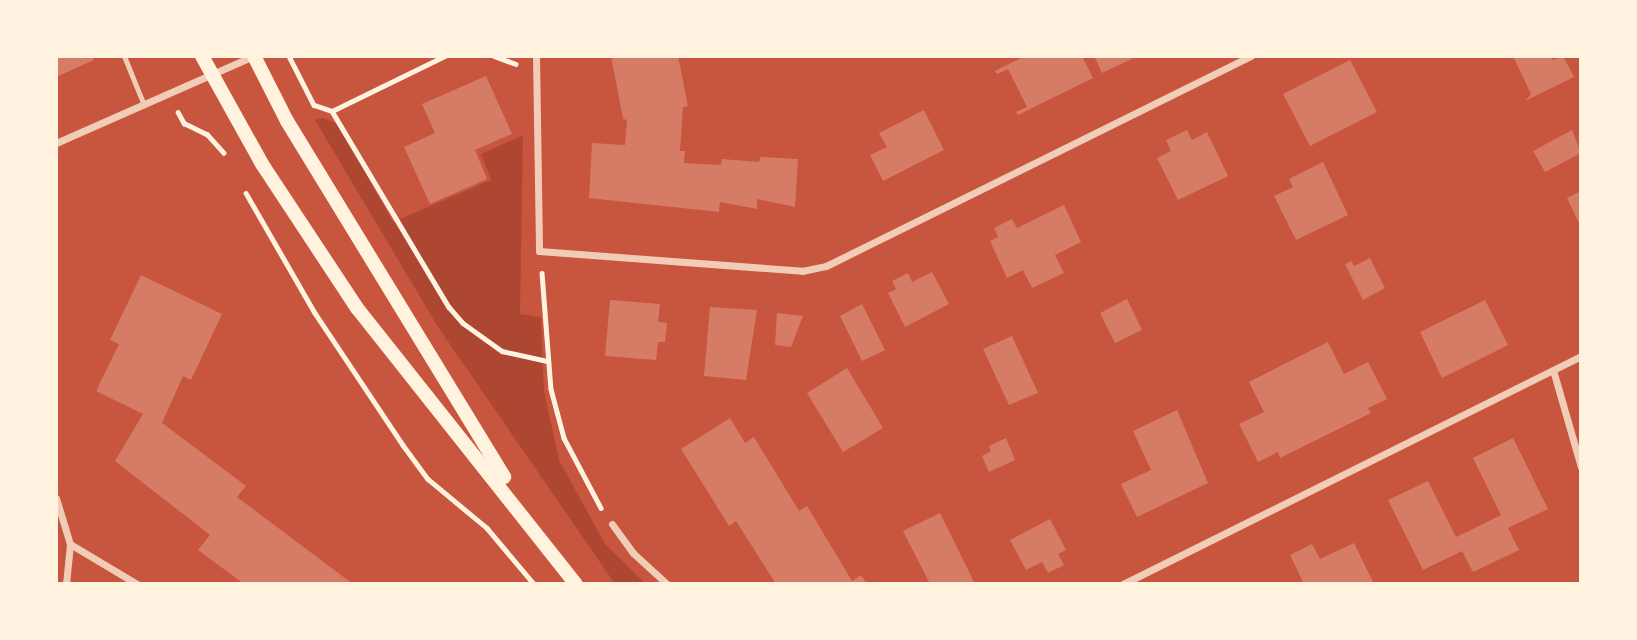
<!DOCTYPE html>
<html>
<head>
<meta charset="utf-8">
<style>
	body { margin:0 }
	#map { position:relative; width:1637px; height:640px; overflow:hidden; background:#c8553d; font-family:"Zilla Slab",serif }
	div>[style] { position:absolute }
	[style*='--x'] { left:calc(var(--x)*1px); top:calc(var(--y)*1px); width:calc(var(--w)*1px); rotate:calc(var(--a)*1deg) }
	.green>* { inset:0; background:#ae4732 }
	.building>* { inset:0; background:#d67c66 }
	.path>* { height:4.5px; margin:-2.25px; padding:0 2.25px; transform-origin:2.25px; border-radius:2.25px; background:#fff3e0 }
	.service>* { height:5px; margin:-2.5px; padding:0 2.5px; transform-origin:2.5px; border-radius:2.5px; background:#f1ccb7 }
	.minor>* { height:7px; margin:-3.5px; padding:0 3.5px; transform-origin:3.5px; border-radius:3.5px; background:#f1ccb7 }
	.secondary>* { height:14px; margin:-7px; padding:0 7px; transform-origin:7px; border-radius:7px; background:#fff3e0 }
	span { translate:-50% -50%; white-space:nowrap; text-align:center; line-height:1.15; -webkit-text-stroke:7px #fff3e0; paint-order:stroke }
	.frame { position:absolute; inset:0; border:58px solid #fff3e0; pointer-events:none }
</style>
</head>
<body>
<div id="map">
	<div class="green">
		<div style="clip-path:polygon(323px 118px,338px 124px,393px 222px,491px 180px,481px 154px,523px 135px,520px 314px,541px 317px,544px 391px,559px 460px,605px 544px,646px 584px,615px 584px,438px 327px,315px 120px)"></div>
	</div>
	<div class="building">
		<div style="clip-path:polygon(56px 56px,92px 56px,94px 60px,56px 77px)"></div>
		<div style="clip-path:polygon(611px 56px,678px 56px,688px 106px,683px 107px,680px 151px,685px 151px,684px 163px,721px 165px,722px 159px,759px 162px,760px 157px,798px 159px,795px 207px,757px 199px,757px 209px,720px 202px,719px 212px,589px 198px,592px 143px,625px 145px,627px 120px,623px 119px)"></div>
		<div style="clip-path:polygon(1025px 56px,1082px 56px,1093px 78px,1018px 115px,1016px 112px,1027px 107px,1008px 69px,997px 74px,995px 71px)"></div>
		<div style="clip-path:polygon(1094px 56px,1138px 56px,1102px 73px)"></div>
		<div style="clip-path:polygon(1513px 56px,1551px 56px,1552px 60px,1563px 56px,1574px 77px,1525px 101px,1531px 94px)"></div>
		<div style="clip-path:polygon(1350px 60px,1377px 112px,1310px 146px,1283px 94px)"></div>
		<div style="clip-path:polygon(486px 76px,512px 134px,475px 150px,487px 179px,430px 204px,404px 147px,435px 133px,422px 104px)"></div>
		<div style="clip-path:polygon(924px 110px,944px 150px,883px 181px,870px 155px,887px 147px,879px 133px)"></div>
		<div style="clip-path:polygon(1187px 130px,1192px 140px,1207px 132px,1228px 176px,1178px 200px,1157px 158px,1171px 151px,1166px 140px)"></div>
		<div style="clip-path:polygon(1572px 130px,1581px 153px,1545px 172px,1533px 151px)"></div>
		<div style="clip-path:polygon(1323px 162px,1348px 215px,1296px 240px,1274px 196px,1293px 187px,1289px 179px)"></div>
		<div style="clip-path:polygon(1581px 191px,1581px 222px,1579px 223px,1567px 198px)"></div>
		<div style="clip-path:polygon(1064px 205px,1081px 242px,1055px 255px,1064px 273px,1032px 288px,1023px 270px,1007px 278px,990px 241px,998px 237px,994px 228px,1012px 219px,1017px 228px)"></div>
		<div style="clip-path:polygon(1370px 258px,1385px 288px,1363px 300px,1345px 264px,1351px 261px,1354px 266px)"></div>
		<div style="clip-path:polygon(932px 272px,949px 304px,905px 327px,888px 293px,896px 289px,892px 281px,908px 273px,912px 282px)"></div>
		<div style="clip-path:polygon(141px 275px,222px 314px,191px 380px,183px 376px,162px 423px,246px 486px,237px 497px,353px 584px,244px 584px,198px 550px,210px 535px,115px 461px,143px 414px,96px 391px,119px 344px,110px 340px)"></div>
		<div style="clip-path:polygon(1127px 299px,1142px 330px,1115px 343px,1100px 313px)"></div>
		<div style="clip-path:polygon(610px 300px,660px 304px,658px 322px,667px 323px,665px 342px,658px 342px,656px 360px,605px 356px)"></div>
		<div style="clip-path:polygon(1485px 300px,1508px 345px,1442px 378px,1420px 332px)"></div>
		<div style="clip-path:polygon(862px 304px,885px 350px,862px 361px,840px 316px)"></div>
		<div style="clip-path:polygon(710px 307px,757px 310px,746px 380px,704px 376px)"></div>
		<div style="clip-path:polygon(777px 313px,803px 316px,791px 347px,775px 345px)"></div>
		<div style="clip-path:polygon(1012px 336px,1038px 393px,1009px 405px,983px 349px)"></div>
		<div style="clip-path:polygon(1328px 342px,1344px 374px,1368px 362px,1387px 399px,1368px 408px,1371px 413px,1280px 458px,1278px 452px,1258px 462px,1239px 424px,1264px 412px,1249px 382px)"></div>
		<div style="clip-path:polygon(847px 368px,883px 428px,843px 452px,807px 393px)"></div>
		<div style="clip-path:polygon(1177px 410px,1208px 483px,1137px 517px,1121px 484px,1151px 470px,1133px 431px)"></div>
		<div style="clip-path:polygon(730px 418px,745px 443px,754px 437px,799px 511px,807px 506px,852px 581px,861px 575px,867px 584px,776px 584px,736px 521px,729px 526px,681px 449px)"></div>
		<div style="clip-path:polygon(1006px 438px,1015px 460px,989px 472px,982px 456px,991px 451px,989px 446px)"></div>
		<div style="clip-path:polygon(1513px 438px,1548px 509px,1508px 528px,1519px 550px,1473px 572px,1462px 551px,1423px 570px,1388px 500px,1428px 481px,1456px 537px,1479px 526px,1501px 515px,1473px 458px)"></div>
		<div style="clip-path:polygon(940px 513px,975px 584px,930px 584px,903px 531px)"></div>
		<div style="clip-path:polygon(1050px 519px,1066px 550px,1058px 554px,1064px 565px,1048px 573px,1042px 562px,1026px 570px,1010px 540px)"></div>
		<div style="clip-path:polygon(1354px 543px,1374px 584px,1304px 584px,1290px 555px,1312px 544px,1320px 559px)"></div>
	</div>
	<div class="path">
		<div style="--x:289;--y:56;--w:55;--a:63"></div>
		<div style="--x:314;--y:105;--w:19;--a:18"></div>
		<div style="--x:332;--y:111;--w:228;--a:59.2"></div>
		<div style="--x:449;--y:307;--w:21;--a:49"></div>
		<div style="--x:463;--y:323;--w:48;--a:35.7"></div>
		<div style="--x:502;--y:351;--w:46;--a:12.5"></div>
		<div style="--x:494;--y:56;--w:23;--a:20"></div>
		<div style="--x:332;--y:111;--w:126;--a:-26"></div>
		<div style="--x:178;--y:112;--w:13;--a:61"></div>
		<div style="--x:184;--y:123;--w:25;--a:26"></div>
		<div style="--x:207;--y:134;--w:25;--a:48"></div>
		<div style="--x:246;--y:193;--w:138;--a:60.1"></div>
		<div style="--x:315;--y:313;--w:159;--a:56.3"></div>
		<div style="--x:403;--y:445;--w:42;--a:53.7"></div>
		<div style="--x:428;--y:479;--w:77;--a:39.7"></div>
		<div style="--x:487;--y:528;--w:73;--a:50"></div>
		<div style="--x:542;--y:273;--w:116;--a:85.6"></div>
		<div style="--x:551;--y:389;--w:51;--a:75.1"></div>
		<div style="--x:564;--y:438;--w:79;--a:62.1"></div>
	</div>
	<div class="service">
		<div style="--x:124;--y:56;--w:53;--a:67.8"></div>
	</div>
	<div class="minor">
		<div style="--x:536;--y:56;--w:195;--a:89.1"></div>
		<div style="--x:539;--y:251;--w:264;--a:4.3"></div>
		<div style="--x:802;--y:271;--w:25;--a:-12"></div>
		<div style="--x:826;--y:266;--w:474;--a:-26.3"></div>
		<div style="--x:56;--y:143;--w:215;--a:-23.8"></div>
		<div style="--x:1553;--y:370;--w:101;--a:73.9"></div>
		<div style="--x:56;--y:498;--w:48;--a:73.1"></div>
		<div style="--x:70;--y:544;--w:40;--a:95.7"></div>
		<div style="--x:612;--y:524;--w:36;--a:54"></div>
		<div style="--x:633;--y:553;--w:46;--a:42.4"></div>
		<div style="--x:70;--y:544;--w:78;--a:30.8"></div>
		<div style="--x:1123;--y:584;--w:512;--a:-26.46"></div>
	</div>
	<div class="secondary">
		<div style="--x:202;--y:56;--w:124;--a:60.9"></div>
		<div style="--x:262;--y:164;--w:173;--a:56.6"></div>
		<div style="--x:357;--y:308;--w:352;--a:51.6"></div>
		<div style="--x:254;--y:56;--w:73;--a:63.1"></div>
		<div style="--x:287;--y:121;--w:417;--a:58.6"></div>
	</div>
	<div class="frame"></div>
</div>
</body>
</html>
